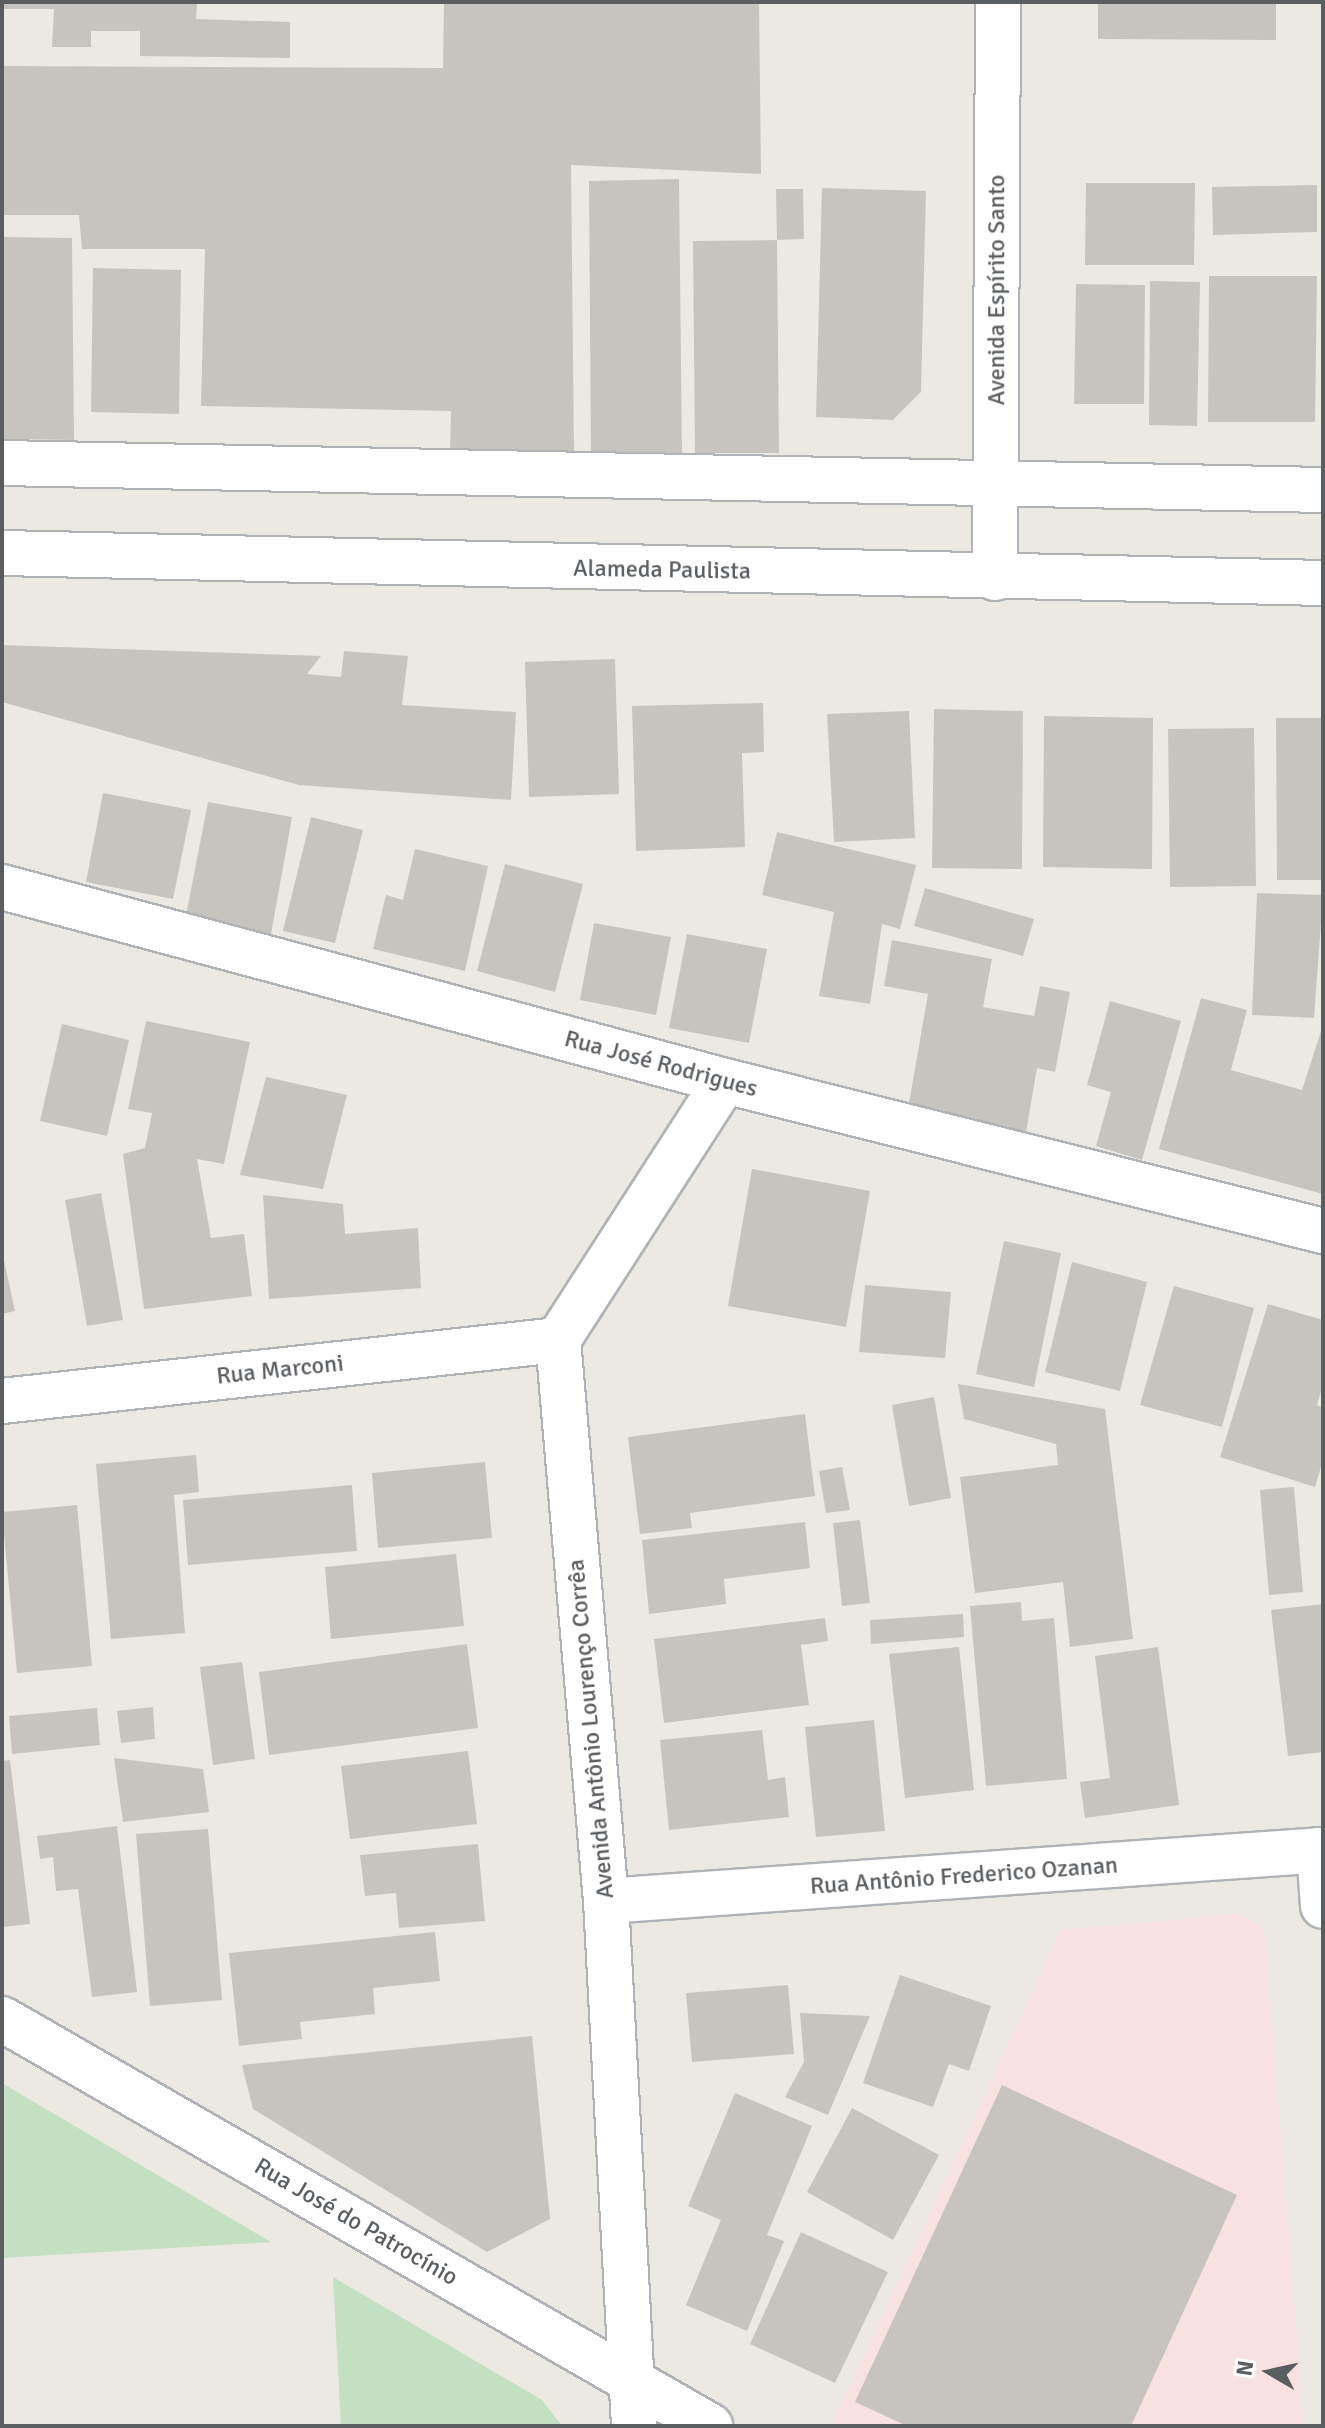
<!DOCTYPE html>
<html>
<head>
<meta charset="utf-8">
<style>
	body { margin:0 }
	#map { position:relative; width:1325px; height:2428px; overflow:hidden; background:#ece9e3; font-family:Signika,sans-serif }
	div>[style] { position:absolute }
	[style*='--x'] { left:calc(var(--x)*1px); top:calc(var(--y)*1px); width:calc(var(--w)*1px); rotate:calc(var(--a)*1deg) }
	.medical>* { inset:0; background:#f7e2e0 }
	.green>* { inset:0; background:#c3e0c2 }
	.building>* { inset:0; background:#c7c4bf }
	.roads { filter:drop-shadow(2px 0 #b0b3b6) drop-shadow(-2px 0 #b0b3b6) drop-shadow(0 2px #b0b3b6) drop-shadow(0 -2px #b0b3b6) }
	.minor>* { height:44px; margin:-22px; padding:0 22px; transform-origin:22px; border-radius:22px; background:#fff }
	.tertiary>* { height:44px; margin:-22px; padding:0 22px; transform-origin:22px; border-radius:22px; background:#fff }
	.secondary>* { height:44px; margin:-22px; padding:0 22px; transform-origin:22px; border-radius:22px; background:#fff }
	span { translate:-50% -50%; white-space:nowrap; text-align:center; line-height:1.15; -webkit-text-stroke:6px #fff; paint-order:stroke }
	.street-label { font-size:24px; color:#5b5e61 }
	.frame { position:absolute; inset:0; border:4px solid #5b5e61; pointer-events:none }
	.north { position:absolute; left:1229px; top:2332px; width:80px; height:80px; -webkit-text-stroke:6px #fff; paint-order:stroke; rotate:279deg; font-size:22px; font-weight:700; line-height:32px; text-align:center; color:#5b5e61 }
	.north::after { content:''; display:block; margin:auto; width:28px; height:36px; background:#5b5e61; clip-path:polygon(50% 0,100% 100%,50% 72%,0 100%) }
</style>
</head>
<body>
<div id="map">
	<div class="medical">
		<div style="clip-path:polygon(1237px 1914px,1252px 1919px,1265px 1934px,1304px 2426px,831px 2426px,1061px 1930px)"></div>
	</div>
	<div class="green">
		<div style="clip-path:polygon(2px 2083px,271px 2242px,2px 2258px)"></div>
		<div style="clip-path:polygon(333px 2277px,542px 2400px,562px 2426px,341px 2426px)"></div>
	</div>
	<div class="building">
		<div style="clip-path:polygon(2px 2px,197px 2px,196px 19px,290px 22px,290px 58px,140px 56px,140px 31px,91px 31px,91px 47px,52px 47px,54px 9px,2px 9px)"></div>
		<div style="clip-path:polygon(444px 2px,759px 2px,761px 174px,571px 165px,574px 452px,450px 449px,451px 411px,201px 406px,205px 249px,82px 249px,79px 215px,2px 215px,2px 66px,443px 68px)"></div>
		<div style="clip-path:polygon(1098px 2px,1276px 2px,1276px 40px,1098px 39px)"></div>
		<div style="clip-path:polygon(679px 179px,682px 456px,591px 458px,589px 181px)"></div>
		<div style="clip-path:polygon(1086px 183px,1195px 183px,1194px 265px,1085px 265px)"></div>
		<div style="clip-path:polygon(1317px 185px,1317px 232px,1213px 235px,1212px 187px)"></div>
		<div style="clip-path:polygon(822px 188px,926px 191px,921px 392px,893px 420px,816px 417px)"></div>
		<div style="clip-path:polygon(776px 189px,803px 189px,804px 239px,777px 240px)"></div>
		<div style="clip-path:polygon(2px 237px,72px 238px,74px 440px,2px 439px)"></div>
		<div style="clip-path:polygon(777px 240px,779px 453px,695px 453px,693px 241px)"></div>
		<div style="clip-path:polygon(93px 268px,181px 270px,179px 414px,91px 412px)"></div>
		<div style="clip-path:polygon(1209px 276px,1317px 276px,1315px 422px,1208px 422px)"></div>
		<div style="clip-path:polygon(1150px 281px,1200px 282px,1197px 426px,1149px 425px)"></div>
		<div style="clip-path:polygon(1076px 284px,1145px 285px,1144px 404px,1074px 404px)"></div>
		<div style="clip-path:polygon(2px 645px,321px 656px,307px 674px,341px 677px,344px 651px,408px 656px,402px 705px,516px 712px,511px 800px,299px 785px,2px 702px)"></div>
		<div style="clip-path:polygon(615px 659px,619px 794px,529px 797px,525px 662px)"></div>
		<div style="clip-path:polygon(763px 703px,764px 752px,742px 753px,745px 847px,636px 851px,632px 706px)"></div>
		<div style="clip-path:polygon(934px 709px,1023px 711px,1022px 869px,932px 868px)"></div>
		<div style="clip-path:polygon(909px 711px,915px 838px,834px 842px,827px 714px)"></div>
		<div style="clip-path:polygon(1044px 716px,1153px 718px,1152px 869px,1043px 867px)"></div>
		<div style="clip-path:polygon(1276px 718px,1323px 718px,1323px 880px,1277px 880px)"></div>
		<div style="clip-path:polygon(1254px 728px,1256px 886px,1170px 887px,1168px 729px)"></div>
		<div style="clip-path:polygon(103px 793px,191px 810px,173px 899px,86px 882px)"></div>
		<div style="clip-path:polygon(208px 802px,292px 817px,268px 951px,182px 936px)"></div>
		<div style="clip-path:polygon(311px 817px,363px 830px,335px 943px,283px 931px)"></div>
		<div style="clip-path:polygon(777px 832px,916px 865px,900px 929px,882px 924px,870px 1004px,819px 996px,834px 912px,762px 895px)"></div>
		<div style="clip-path:polygon(415px 849px,488px 866px,465px 971px,373px 949px,386px 895px,403px 900px)"></div>
		<div style="clip-path:polygon(505px 864px,583px 884px,555px 992px,477px 971px)"></div>
		<div style="clip-path:polygon(925px 888px,1034px 919px,1023px 956px,914px 926px)"></div>
		<div style="clip-path:polygon(1257px 893px,1323px 895px,1314px 1018px,1252px 1015px)"></div>
		<div style="clip-path:polygon(594px 923px,671px 937px,656px 1015px,580px 1000px)"></div>
		<div style="clip-path:polygon(687px 934px,767px 949px,749px 1043px,669px 1028px)"></div>
		<div style="clip-path:polygon(892px 940px,992px 959px,983px 1007px,1034px 1016px,1040px 986px,1070px 992px,1055px 1072px,1037px 1068px,1026px 1132px,908px 1109px,928px 994px,884px 986px)"></div>
		<div style="clip-path:polygon(1201px 998px,1247px 1010px,1231px 1070px,1302px 1090px,1323px 1025px,1323px 1194px,1159px 1149px)"></div>
		<div style="clip-path:polygon(1110px 1001px,1181px 1021px,1142px 1160px,1096px 1146px,1111px 1092px,1087px 1085px)"></div>
		<div style="clip-path:polygon(146px 1021px,250px 1042px,224px 1164px,197px 1159px,211px 1238px,244px 1234px,252px 1296px,144px 1309px,123px 1154px,145px 1148px,152px 1113px,128px 1109px)"></div>
		<div style="clip-path:polygon(62px 1024px,129px 1040px,107px 1136px,40px 1121px)"></div>
		<div style="clip-path:polygon(266px 1077px,347px 1095px,323px 1189px,240px 1175px)"></div>
		<div style="clip-path:polygon(752px 1169px,870px 1191px,846px 1327px,728px 1306px)"></div>
		<div style="clip-path:polygon(101px 1193px,123px 1320px,87px 1326px,65px 1200px)"></div>
		<div style="clip-path:polygon(263px 1195px,343px 1204px,345px 1234px,418px 1228px,421px 1288px,269px 1299px)"></div>
		<div style="clip-path:polygon(1004px 1241px,1061px 1253px,1034px 1387px,976px 1374px)"></div>
		<div style="clip-path:polygon(2px 1251px,15px 1311px,2px 1314px)"></div>
		<div style="clip-path:polygon(1072px 1262px,1147px 1282px,1120px 1391px,1045px 1372px)"></div>
		<div style="clip-path:polygon(865px 1285px,951px 1292px,945px 1358px,859px 1352px)"></div>
		<div style="clip-path:polygon(1174px 1286px,1254px 1308px,1222px 1427px,1140px 1405px)"></div>
		<div style="clip-path:polygon(1268px 1304px,1323px 1320px,1323px 1384px,1317px 1405px,1323px 1408px,1323px 1460px,1315px 1487px,1220px 1457px)"></div>
		<div style="clip-path:polygon(958px 1384px,1105px 1409px,1133px 1639px,1070px 1647px,1063px 1582px,975px 1593px,960px 1477px,1058px 1465px,1056px 1444px,964px 1419px)"></div>
		<div style="clip-path:polygon(934px 1397px,951px 1498px,909px 1506px,892px 1405px)"></div>
		<div style="clip-path:polygon(805px 1414px,815px 1496px,690px 1513px,692px 1528px,640px 1534px,628px 1437px)"></div>
		<div style="clip-path:polygon(196px 1455px,199px 1492px,174px 1495px,185px 1633px,111px 1639px,96px 1464px)"></div>
		<div style="clip-path:polygon(485px 1462px,492px 1538px,378px 1548px,372px 1473px)"></div>
		<div style="clip-path:polygon(842px 1467px,850px 1510px,826px 1513px,819px 1471px)"></div>
		<div style="clip-path:polygon(352px 1485px,357px 1551px,188px 1565px,183px 1500px)"></div>
		<div style="clip-path:polygon(1294px 1487px,1303px 1592px,1269px 1595px,1260px 1490px)"></div>
		<div style="clip-path:polygon(77px 1505px,92px 1666px,17px 1673px,2px 1512px)"></div>
		<div style="clip-path:polygon(860px 1520px,870px 1603px,842px 1606px,833px 1523px)"></div>
		<div style="clip-path:polygon(805px 1522px,810px 1568px,724px 1579px,726px 1604px,649px 1614px,642px 1540px)"></div>
		<div style="clip-path:polygon(456px 1554px,464px 1626px,331px 1639px,325px 1567px)"></div>
		<div style="clip-path:polygon(1021px 1602px,1022px 1621px,1054px 1618px,1067px 1779px,986px 1786px,970px 1606px)"></div>
		<div style="clip-path:polygon(1323px 1604px,1323px 1752px,1288px 1756px,1271px 1610px)"></div>
		<div style="clip-path:polygon(963px 1614px,964px 1637px,871px 1644px,870px 1620px)"></div>
		<div style="clip-path:polygon(825px 1618px,828px 1641px,801px 1645px,809px 1705px,664px 1723px,654px 1639px)"></div>
		<div style="clip-path:polygon(467px 1644px,478px 1728px,269px 1755px,259px 1672px)"></div>
		<div style="clip-path:polygon(959px 1647px,974px 1790px,905px 1798px,889px 1654px)"></div>
		<div style="clip-path:polygon(1158px 1647px,1179px 1805px,1085px 1818px,1080px 1782px,1110px 1778px,1095px 1656px)"></div>
		<div style="clip-path:polygon(242px 1662px,255px 1759px,213px 1765px,200px 1667px)"></div>
		<div style="clip-path:polygon(153px 1707px,155px 1739px,121px 1743px,117px 1711px)"></div>
		<div style="clip-path:polygon(97px 1708px,100px 1745px,12px 1754px,9px 1716px)"></div>
		<div style="clip-path:polygon(874px 1720px,885px 1831px,816px 1837px,805px 1727px)"></div>
		<div style="clip-path:polygon(762px 1730px,768px 1780px,785px 1777px,789px 1817px,669px 1830px,660px 1740px)"></div>
		<div style="clip-path:polygon(468px 1751px,477px 1824px,350px 1839px,341px 1766px)"></div>
		<div style="clip-path:polygon(114px 1758px,203px 1769px,209px 1812px,123px 1822px)"></div>
		<div style="clip-path:polygon(10px 1760px,30px 1924px,2px 1927px,2px 1761px)"></div>
		<div style="clip-path:polygon(117px 1826px,137px 1992px,92px 1997px,78px 1889px,56px 1891px,53px 1857px,40px 1859px,37px 1836px)"></div>
		<div style="clip-path:polygon(208px 1829px,222px 2000px,150px 2006px,136px 1834px)"></div>
		<div style="clip-path:polygon(478px 1844px,485px 1921px,399px 1928px,396px 1893px,365px 1896px,360px 1855px)"></div>
		<div style="clip-path:polygon(435px 1932px,440px 1981px,373px 1988px,375px 2014px,300px 2022px,302px 2039px,239px 2046px,229px 1953px)"></div>
		<div style="clip-path:polygon(900px 1975px,991px 2006px,969px 2071px,949px 2064px,933px 2107px,863px 2083px)"></div>
		<div style="clip-path:polygon(788px 1985px,794px 2054px,692px 2062px,686px 1993px)"></div>
		<div style="clip-path:polygon(800px 2013px,870px 2016px,828px 2115px,785px 2097px,804px 2062px)"></div>
		<div style="clip-path:polygon(532px 2036px,550px 2219px,487px 2252px,253px 2109px,242px 2065px)"></div>
		<div style="clip-path:polygon(1002px 2085px,1237px 2195px,1131px 2426px,907px 2426px,855px 2402px)"></div>
		<div style="clip-path:polygon(735px 2093px,812px 2126px,767px 2235px,784px 2241px,747px 2331px,686px 2305px,721px 2220px,688px 2206px)"></div>
		<div style="clip-path:polygon(852px 2108px,939px 2155px,893px 2240px,807px 2192px)"></div>
		<div style="clip-path:polygon(801px 2232px,888px 2272px,835px 2383px,750px 2344px)"></div>
	</div>
	<div class="roads">
		<div class="minor">
			<div style="--x:995;--y:578;--w:576;--a:-89.7"></div>
			<div style="--x:2;--y:887;--w:749;--a:15.02"></div>
			<div style="--x:725;--y:1081;--w:617;--a:14.08"></div>
			<div style="--x:2;--y:1401;--w:559;--a:-6.26"></div>
			<div style="--x:1319;--y:1850;--w:56;--a:85.9"></div>
			<div style="--x:606;--y:1901;--w:719;--a:-4.07"></div>
			<div style="--x:634;--y:2426;--w:526;--a:-93.05"></div>
			<div style="--x:606;--y:1901;--w:563;--a:-94.89"></div>
			<div style="--x:558;--y:1340;--w:308;--a:-57.2"></div>
		</div>
		<div class="tertiary">
			<div style="--x:2;--y:2019;--w:817;--a:29.89"></div>
		</div>
		<div class="secondary">
			<div style="--x:2;--y:463;--w:1321;--a:1.17"></div>
			<div style="--x:2;--y:553;--w:1321;--a:1.3"></div>
		</div>
	</div>
	<div class="street-label">
		<span style="left:997px;top:290px;rotate:-90deg">Avenida Espírito Santo</span>
		<span style="left:662px;top:570px;rotate:1deg">Alameda Paulista</span>
		<span style="left:661px;top:1064px;rotate:15deg">Rua José Rodrigues</span>
		<span style="left:280px;top:1370px;rotate:-6deg">Rua Marconi</span>
		<span style="left:591px;top:1729px;rotate:-95deg">Avenida Antônio Lourenço Corrêa</span>
		<span style="left:964px;top:1876px;rotate:-4deg">Rua Antônio Frederico Ozanan</span>
		<span style="left:356px;top:2222px;rotate:30deg">Rua José do Patrocínio</span>
	</div>
	<div class="frame"></div>
	<div class="north">N</div>
</div>
</body>
</html>
